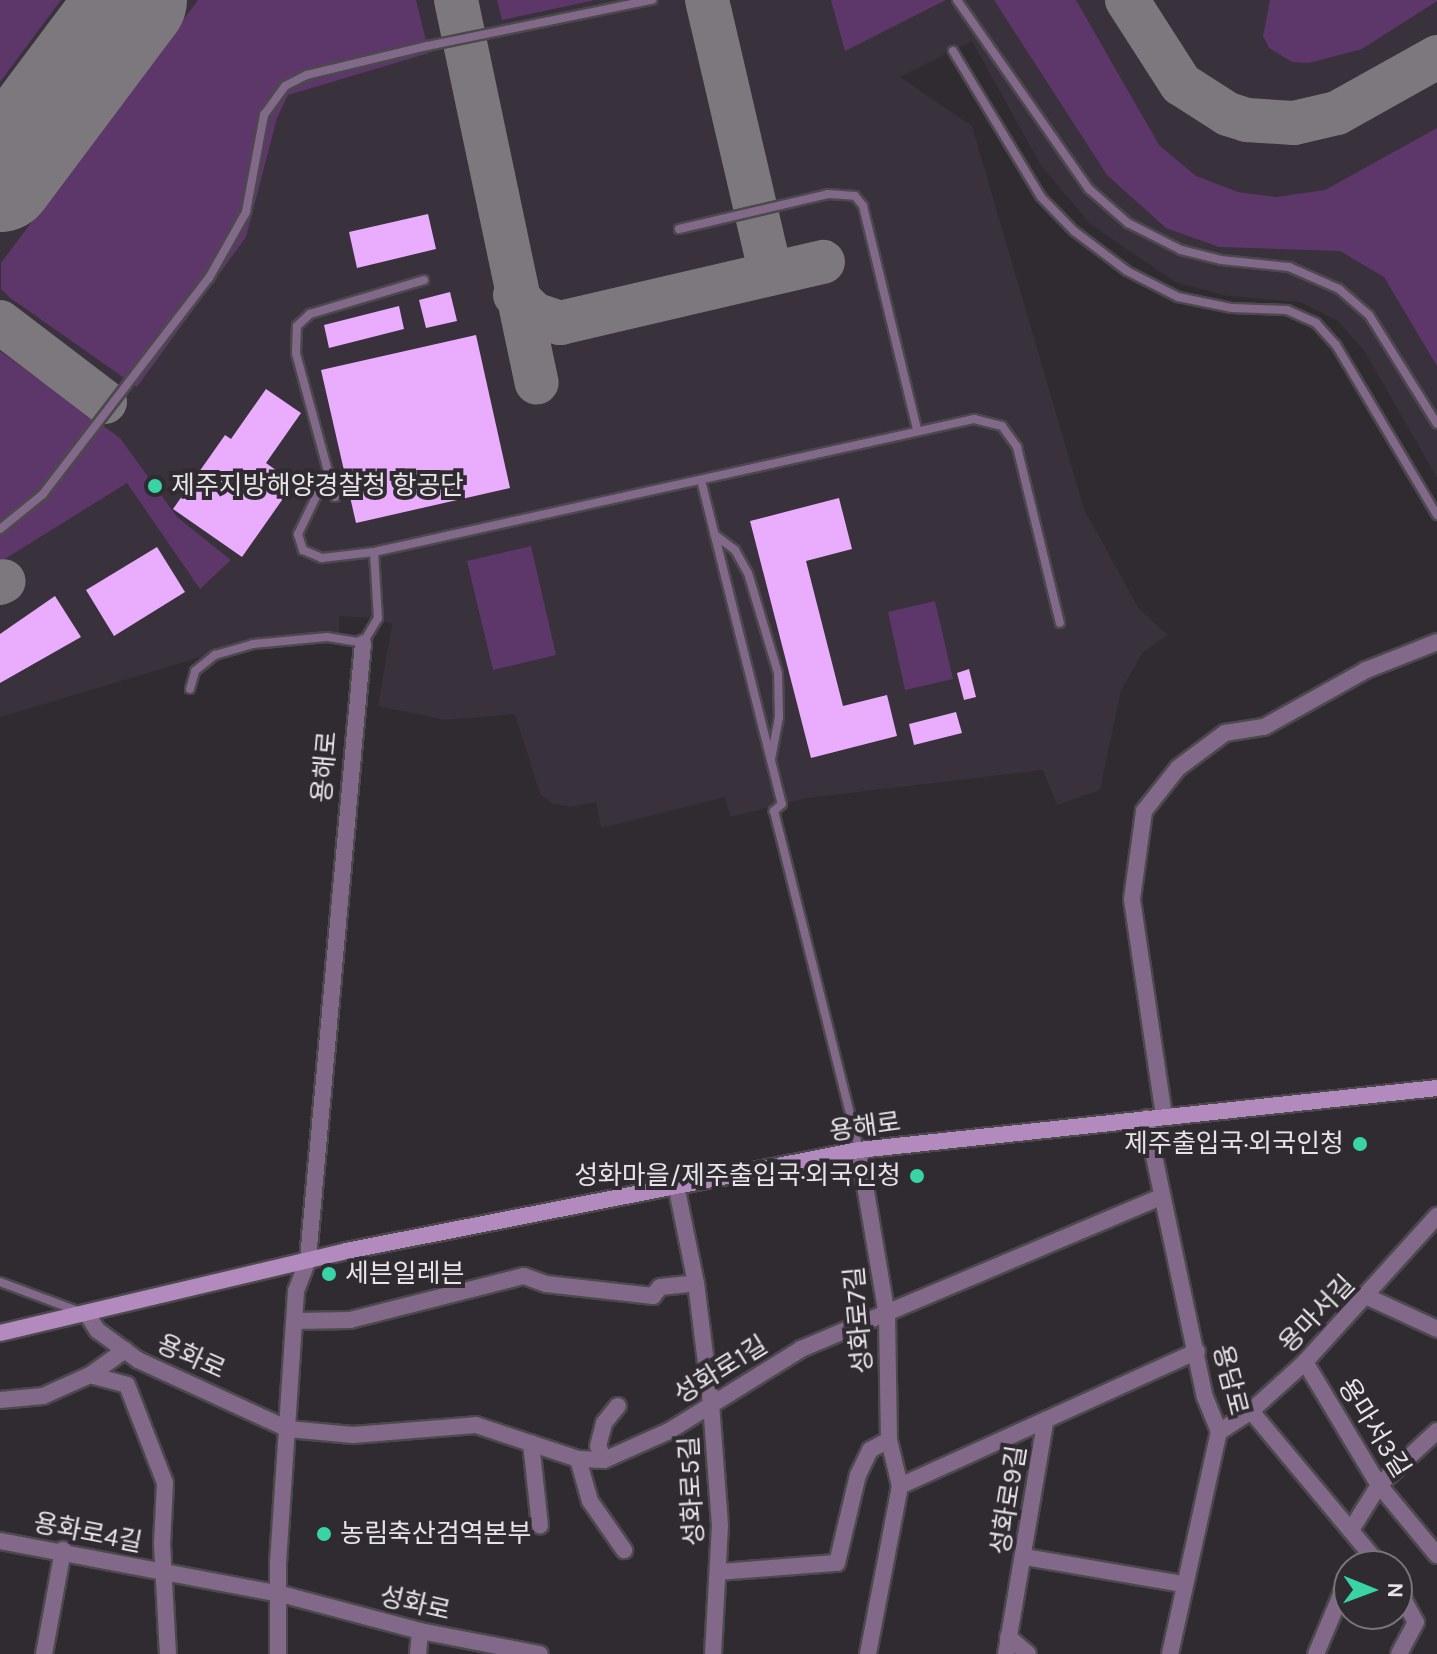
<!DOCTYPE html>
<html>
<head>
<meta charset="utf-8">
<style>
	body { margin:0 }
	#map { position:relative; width:1437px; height:1654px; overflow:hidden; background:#2f2b30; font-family:Karla,"Noto Sans KR",sans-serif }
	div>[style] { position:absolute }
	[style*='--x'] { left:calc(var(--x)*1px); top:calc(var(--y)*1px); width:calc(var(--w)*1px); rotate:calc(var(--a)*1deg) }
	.built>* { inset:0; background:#39313c }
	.green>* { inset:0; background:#5d3769 }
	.taxiway>* { height:44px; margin:-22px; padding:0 22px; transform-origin:22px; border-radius:22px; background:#7c787d }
	.runway>* { height:108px; margin:-54px; padding:0 54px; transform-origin:54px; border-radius:54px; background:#7c787d }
	.building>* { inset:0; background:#eaadfd }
	.roads { filter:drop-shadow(2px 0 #4c494d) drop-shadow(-2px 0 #4c494d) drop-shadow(0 2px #4c494d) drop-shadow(0 -2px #4c494d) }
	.service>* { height:8px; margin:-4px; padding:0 4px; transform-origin:4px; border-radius:4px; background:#826989 }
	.minor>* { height:16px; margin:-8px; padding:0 8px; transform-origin:8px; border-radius:8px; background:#826989 }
	.tertiary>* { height:16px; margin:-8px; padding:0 8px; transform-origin:8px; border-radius:8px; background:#826989 }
	.secondary>* { height:16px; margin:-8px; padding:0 8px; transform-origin:8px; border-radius:8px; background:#b28abe }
	.dots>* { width:22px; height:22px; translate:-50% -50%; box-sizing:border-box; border:4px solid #2f2b30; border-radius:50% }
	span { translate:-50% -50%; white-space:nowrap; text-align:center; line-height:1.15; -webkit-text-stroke:8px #2f2b30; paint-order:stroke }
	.poi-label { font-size:26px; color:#e7e4e8 }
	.left { translate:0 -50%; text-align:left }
	.right { translate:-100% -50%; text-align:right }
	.street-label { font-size:26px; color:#e7e4e8 }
	.north { position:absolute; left:1333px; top:1550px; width:80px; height:80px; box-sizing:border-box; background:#2f2b30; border:2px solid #79757a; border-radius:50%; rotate:91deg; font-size:22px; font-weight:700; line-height:32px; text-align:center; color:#e7e4e8 }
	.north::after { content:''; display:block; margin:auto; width:28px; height:36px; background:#38d4a6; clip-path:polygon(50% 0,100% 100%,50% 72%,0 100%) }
</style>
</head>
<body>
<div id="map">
	<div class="built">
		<div style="clip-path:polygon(0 0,1437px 0,1437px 478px,1365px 352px,1337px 320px,1300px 302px,1228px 296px,1175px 282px,1090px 224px,1040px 164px,972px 41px,900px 77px,972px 126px,1084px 509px,1139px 609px,1168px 635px,1143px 652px,1121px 690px,1100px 790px,1057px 805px,1043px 770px,807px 798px,730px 817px,725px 797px,601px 828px,596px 802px,571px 807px,553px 804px,540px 794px,515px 714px,445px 720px,378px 706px,392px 624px,371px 618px,339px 616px,339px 635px,245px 644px,0 717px)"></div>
	</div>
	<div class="green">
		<div style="clip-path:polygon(0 0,61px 0,0 82px)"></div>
		<div style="clip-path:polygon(198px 0,416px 0,429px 53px,288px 95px,277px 118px,246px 237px,137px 387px,9px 297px,1px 289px,1px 263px)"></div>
		<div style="clip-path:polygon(497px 0,595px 0,502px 20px)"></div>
		<div style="clip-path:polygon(831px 0,946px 0,845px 51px)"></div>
		<div style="clip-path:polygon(994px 0,1076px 0,1159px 145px,1196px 176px,1238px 192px,1276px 197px,1325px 190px,1437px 128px,1437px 366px,1384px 277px,1340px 251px,1219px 247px,1166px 228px,1107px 175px)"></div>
		<div style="clip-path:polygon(1270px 0,1437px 0,1437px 1px,1362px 49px,1309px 63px,1292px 62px,1269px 48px,1263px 36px)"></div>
		<div style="clip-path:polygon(0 351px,120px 438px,177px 517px,231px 560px,200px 589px,127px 483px,0 562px)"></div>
		<div style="clip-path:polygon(531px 546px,556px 655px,493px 670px,467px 561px)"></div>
		<div style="clip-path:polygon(935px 601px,953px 679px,905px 690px,888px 612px)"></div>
	</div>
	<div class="taxiway">
		<div style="--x:456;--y:0;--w:391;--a:78.1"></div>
		<div style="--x:707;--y:0;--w:281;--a:76.9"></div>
		<div style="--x:1127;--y:0;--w:100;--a:57.3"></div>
		<div style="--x:1181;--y:84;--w:56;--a:32.6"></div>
		<div style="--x:1228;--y:114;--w:20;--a:18"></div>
		<div style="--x:1247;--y:120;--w:47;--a:3.7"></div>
		<div style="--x:1294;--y:123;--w:44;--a:-13.1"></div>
		<div style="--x:1337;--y:113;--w:115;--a:-29.2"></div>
		<div style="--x:515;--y:295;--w:27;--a:45"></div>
		<div style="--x:534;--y:314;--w:28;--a:19"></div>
		<div style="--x:560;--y:323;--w:270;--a:-13.1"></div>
		<div style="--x:0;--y:322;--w:132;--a:37.3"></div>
		<div style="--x:0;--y:583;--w:4;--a:-27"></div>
	</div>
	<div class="runway">
		<div style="--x:0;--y:178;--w:222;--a:-53.2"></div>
	</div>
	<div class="building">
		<div style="clip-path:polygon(428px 214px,436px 249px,357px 268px,349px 232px)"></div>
		<div style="clip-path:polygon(450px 292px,457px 321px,426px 328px,419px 300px)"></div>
		<div style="clip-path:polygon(399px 306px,404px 329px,329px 348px,324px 325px)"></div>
		<div style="clip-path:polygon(476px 335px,510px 488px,356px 523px,321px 370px)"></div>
		<div style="clip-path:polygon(266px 389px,301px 413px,266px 463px,294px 483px,242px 557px,173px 509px,225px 435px,231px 439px)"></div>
		<div style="clip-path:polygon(839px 498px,852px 549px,806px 561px,843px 706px,887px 695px,897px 736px,811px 758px,750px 521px)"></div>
		<div style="clip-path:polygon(157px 547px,185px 592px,114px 636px,86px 590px)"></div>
		<div style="clip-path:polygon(55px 596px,81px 637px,0 683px,0 634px)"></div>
		<div style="clip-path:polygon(969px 669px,976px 697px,964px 700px,957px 673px)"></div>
		<div style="clip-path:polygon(956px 712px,962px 733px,914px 745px,909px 724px)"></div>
	</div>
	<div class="roads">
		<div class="service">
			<div style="--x:957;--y:0;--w:231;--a:55.1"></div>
			<div style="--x:1089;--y:189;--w:52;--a:41.1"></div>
			<div style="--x:1128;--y:223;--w:59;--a:27"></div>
			<div style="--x:1181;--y:250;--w:41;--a:14"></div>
			<div style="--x:1221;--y:260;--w:68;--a:5.9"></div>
			<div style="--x:1289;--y:267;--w:55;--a:23.7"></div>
			<div style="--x:1339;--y:289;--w:40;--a:41"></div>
			<div style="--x:1369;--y:315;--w:128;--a:58"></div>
			<div style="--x:953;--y:51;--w:170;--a:58.9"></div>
			<div style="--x:1041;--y:197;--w:47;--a:45.9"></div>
			<div style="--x:1074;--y:231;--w:66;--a:37"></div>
			<div style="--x:1127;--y:271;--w:57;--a:27"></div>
			<div style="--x:1178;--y:297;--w:54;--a:11.7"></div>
			<div style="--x:1231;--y:308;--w:56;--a:2"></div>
			<div style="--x:1287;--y:310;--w:32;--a:24"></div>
			<div style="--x:1316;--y:323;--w:30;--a:48"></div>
			<div style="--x:1336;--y:345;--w:198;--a:59.3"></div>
			<div style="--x:679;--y:229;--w:153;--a:-13.2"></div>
			<div style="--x:828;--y:194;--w:27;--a:4"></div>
			<div style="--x:855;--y:196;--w:13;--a:51"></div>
			<div style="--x:863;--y:206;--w:229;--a:76.4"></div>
			<div style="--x:328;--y:472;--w:69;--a:115.8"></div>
			<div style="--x:298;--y:534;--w:17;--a:73"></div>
			<div style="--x:303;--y:550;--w:21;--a:23"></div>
			<div style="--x:322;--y:558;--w:52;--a:-6.6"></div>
			<div style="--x:701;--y:480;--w:334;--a:76"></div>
			<div style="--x:782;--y:804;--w:11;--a:139"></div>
			<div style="--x:774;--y:811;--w:349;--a:75.9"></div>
			<div style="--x:335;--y:497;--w:149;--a:-105.2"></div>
			<div style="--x:296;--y:353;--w:27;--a:-88"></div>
			<div style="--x:297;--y:326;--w:18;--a:-43"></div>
			<div style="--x:310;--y:314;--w:119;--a:-16.6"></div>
			<div style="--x:0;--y:529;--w:55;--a:-39.1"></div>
			<div style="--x:43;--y:494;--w:272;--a:-52.5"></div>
			<div style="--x:209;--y:278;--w:76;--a:-60.7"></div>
			<div style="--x:246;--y:212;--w:99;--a:-79.5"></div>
			<div style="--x:264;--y:115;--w:36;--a:-54"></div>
			<div style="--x:285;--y:86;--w:25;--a:-27"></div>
			<div style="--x:307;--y:75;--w:123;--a:-13.6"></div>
			<div style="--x:427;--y:46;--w:230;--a:-11.6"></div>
			<div style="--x:715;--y:535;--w:25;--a:37"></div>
			<div style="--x:735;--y:550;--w:26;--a:61"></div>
			<div style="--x:748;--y:573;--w:104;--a:73.3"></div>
			<div style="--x:778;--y:673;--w:44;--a:88.7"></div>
			<div style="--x:779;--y:717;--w:43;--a:100.8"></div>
			<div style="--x:190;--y:689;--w:19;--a:-74"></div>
			<div style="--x:195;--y:671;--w:26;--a:-39"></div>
			<div style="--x:215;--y:655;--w:40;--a:-16"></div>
			<div style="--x:253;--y:644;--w:74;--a:-5.4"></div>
			<div style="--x:327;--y:637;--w:36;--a:9"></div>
			<div style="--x:363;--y:643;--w:29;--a:-59"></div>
			<div style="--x:378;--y:618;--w:66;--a:-93.5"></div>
			<div style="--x:374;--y:552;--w:615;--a:-12.5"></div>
			<div style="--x:974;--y:419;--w:29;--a:14"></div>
			<div style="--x:1002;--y:426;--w:26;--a:54"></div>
			<div style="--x:1017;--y:447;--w:181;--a:76.3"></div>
			<div style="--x:0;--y:1282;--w:83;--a:20.4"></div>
		</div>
		<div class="minor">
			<div style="--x:1164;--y:1116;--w:219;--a:-98.4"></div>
			<div style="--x:1132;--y:899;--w:89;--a:-82.2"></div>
			<div style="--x:1144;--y:811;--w:55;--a:-51.7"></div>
			<div style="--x:1178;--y:768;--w:59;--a:-36.7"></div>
			<div style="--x:1225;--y:733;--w:39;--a:-9"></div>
			<div style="--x:1264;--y:727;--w:117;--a:-29.2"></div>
			<div style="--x:1366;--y:670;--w:76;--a:-21.5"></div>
			<div style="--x:1146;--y:1118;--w:285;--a:78.1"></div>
			<div style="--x:1205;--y:1397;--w:38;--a:68"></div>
			<div style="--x:859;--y:1150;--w:167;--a:80.4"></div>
			<div style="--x:887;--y:1315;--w:125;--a:89.1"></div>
			<div style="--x:889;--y:1440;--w:47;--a:76.6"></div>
			<div style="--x:900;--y:1486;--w:171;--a:100.8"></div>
			<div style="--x:676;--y:1185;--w:100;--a:78.5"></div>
			<div style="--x:696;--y:1283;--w:121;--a:82.9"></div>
			<div style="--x:711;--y:1403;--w:122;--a:85.8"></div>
			<div style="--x:720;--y:1525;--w:129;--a:93.1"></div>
			<div style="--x:308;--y:1259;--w:618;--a:-84.9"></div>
			<div style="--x:1368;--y:1297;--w:76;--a:24.9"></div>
			<div style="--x:87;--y:1314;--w:19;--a:58"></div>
			<div style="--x:97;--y:1330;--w:51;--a:36.2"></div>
			<div style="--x:138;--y:1360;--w:165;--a:24.7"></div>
			<div style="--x:288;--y:1429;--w:65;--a:5.3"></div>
			<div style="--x:353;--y:1435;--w:123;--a:-4.6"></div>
			<div style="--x:476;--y:1425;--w:108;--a:18.4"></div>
			<div style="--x:578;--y:1459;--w:26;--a:2"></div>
			<div style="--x:604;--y:1460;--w:71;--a:-24"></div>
			<div style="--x:669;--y:1431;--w:155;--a:-31.8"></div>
			<div style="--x:801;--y:1349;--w:390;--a:-22.9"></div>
			<div style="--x:295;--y:1321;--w:55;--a:-1"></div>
			<div style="--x:350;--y:1320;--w:179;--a:-14.2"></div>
			<div style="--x:524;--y:1276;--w:23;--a:20"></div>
			<div style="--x:546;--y:1284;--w:108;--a:6.4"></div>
			<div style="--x:653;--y:1296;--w:11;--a:-52"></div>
			<div style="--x:660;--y:1287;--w:36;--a:-6"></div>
			<div style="--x:1305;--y:1362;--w:144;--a:59"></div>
			<div style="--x:1379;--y:1485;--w:91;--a:50.4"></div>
			<div style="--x:90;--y:1375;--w:38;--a:15"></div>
			<div style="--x:127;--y:1385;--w:105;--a:68.8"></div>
			<div style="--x:165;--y:1483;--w:61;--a:92.8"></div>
			<div style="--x:162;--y:1544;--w:110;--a:86.9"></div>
			<div style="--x:0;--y:1400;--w:43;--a:-5.3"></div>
			<div style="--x:43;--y:1396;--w:51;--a:-24.1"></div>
			<div style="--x:90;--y:1375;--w:43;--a:-35.5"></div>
			<div style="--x:1251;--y:1411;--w:202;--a:50.2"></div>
			<div style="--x:531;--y:1443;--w:83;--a:83.8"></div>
			<div style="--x:578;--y:1459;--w:44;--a:74.1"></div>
			<div style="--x:590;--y:1501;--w:60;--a:55.2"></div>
			<div style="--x:604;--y:1460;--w:15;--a:-113"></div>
			<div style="--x:598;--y:1446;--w:24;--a:-75"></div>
			<div style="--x:604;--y:1423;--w:22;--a:-51"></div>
			<div style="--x:900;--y:1486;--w:326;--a:-24.4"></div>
			<div style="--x:1351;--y:1530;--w:53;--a:-58.1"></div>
			<div style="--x:1379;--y:1485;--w:79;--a:-43"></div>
			<div style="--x:1025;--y:1557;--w:160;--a:9.7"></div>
			<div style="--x:719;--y:1572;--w:118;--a:-4.4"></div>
			<div style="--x:837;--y:1563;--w:90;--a:-76.6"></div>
			<div style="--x:858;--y:1475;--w:28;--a:-64"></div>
			<div style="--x:870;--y:1450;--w:21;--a:-28"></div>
			<div style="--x:1397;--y:1587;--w:40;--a:62"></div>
			<div style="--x:1416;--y:1622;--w:36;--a:118"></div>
			<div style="--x:1008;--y:1637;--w:26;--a:40"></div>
			<div style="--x:44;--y:1654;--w:106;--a:-79.6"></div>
			<div style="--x:418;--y:1654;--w:23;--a:-85"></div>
			<div style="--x:1006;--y:1654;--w:234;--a:-80.4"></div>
			<div style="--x:1316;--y:1654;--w:85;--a:-67.1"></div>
		</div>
		<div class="tertiary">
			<div style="--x:0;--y:1541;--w:286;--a:10.7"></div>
			<div style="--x:281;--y:1594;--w:144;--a:14.9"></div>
			<div style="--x:420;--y:1631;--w:122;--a:10.9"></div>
			<div style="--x:278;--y:1654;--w:91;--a:-90"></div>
			<div style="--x:278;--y:1563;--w:273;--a:-86.2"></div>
			<div style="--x:296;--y:1291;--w:34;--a:-69"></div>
			<div style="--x:1170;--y:1654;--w:227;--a:-77.6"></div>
			<div style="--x:1219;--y:1432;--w:38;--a:-33"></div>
			<div style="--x:1251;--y:1411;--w:73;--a:-42.2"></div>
			<div style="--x:1305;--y:1362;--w:197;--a:-47.9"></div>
		</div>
		<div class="secondary">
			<div style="--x:0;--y:1333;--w:356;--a:-13.3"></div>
			<div style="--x:346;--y:1251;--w:523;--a:-11.14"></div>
			<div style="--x:859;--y:1150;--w:581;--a:-6.12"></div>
		</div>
	</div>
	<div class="dots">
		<div style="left:155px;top:486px;background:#38d4a6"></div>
		<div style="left:1360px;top:1144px;background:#38d4a6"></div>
		<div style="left:917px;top:1176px;background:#38d4a6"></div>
		<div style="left:329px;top:1274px;background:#38d4a6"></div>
		<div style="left:324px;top:1534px;background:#38d4a6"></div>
	</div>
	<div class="poi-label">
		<span class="left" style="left:171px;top:486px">제주지방해양경찰청 항공단</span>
		<span class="right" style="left:1344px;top:1144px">제주출입국·외국인청</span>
		<span class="right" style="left:901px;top:1176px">성화마을/제주출입국·외국인청</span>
		<span class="left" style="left:345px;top:1274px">세븐일레븐</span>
		<span class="left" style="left:340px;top:1534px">농림축산검역본부</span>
	</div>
	<div class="street-label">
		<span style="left:325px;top:767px;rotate:-85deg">용해로</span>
		<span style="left:865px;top:1127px;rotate:-8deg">용해로</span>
		<span style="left:1317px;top:1314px;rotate:-46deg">용마서길</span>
		<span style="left:859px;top:1320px;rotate:-95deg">성화로7길</span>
		<span style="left:191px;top:1357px;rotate:24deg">용화로</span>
		<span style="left:721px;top:1370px;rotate:-32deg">성화로1길</span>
		<span style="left:1230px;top:1380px;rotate:76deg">용담로</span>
		<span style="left:1374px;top:1428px;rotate:58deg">용마서3길</span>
		<span style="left:692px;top:1491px;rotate:-93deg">성화로5길</span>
		<span style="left:1009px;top:1500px;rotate:-81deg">성화로9길</span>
		<span style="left:88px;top:1533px;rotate:11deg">용화로4길</span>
		<span style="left:415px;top:1604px;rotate:13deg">성화로</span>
	</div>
	<div class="north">N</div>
</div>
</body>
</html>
